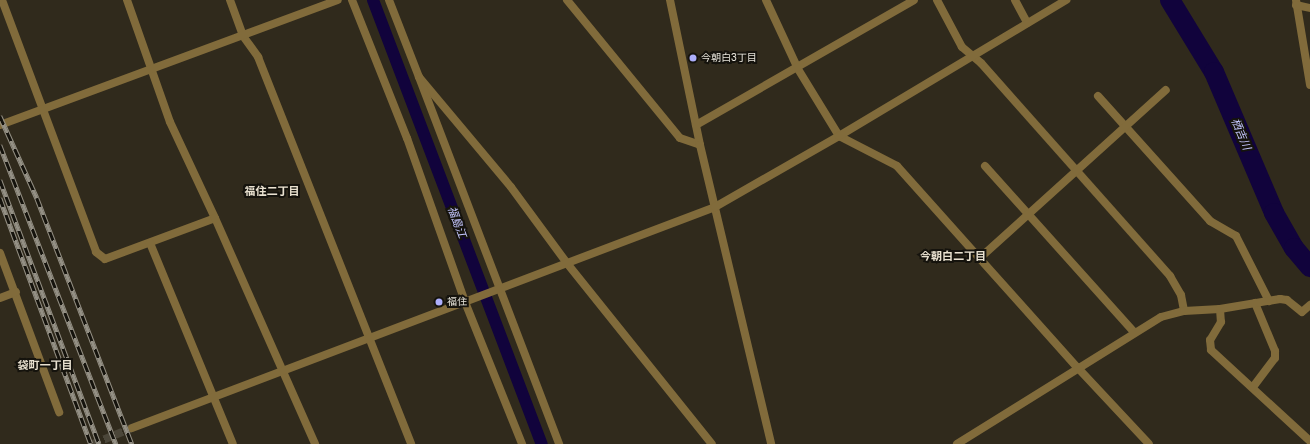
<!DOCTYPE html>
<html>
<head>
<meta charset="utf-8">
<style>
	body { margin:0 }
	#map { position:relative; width:1310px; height:444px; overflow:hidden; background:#302a1c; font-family:"Golos Text","Noto Sans JP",sans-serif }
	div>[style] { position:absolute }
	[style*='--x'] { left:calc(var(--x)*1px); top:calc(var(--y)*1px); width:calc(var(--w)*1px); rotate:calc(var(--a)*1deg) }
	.canal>* { height:12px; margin:-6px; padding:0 6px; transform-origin:6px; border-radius:6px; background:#11033c }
	.river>* { height:20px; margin:-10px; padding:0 10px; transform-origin:10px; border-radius:10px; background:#11033c }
	.tertiary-tunnel>* { height:8px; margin-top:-4px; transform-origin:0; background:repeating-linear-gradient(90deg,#4b4639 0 8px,transparent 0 12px) }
	.minor>* { height:8px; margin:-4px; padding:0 4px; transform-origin:4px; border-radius:4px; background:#816b3b }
	.tertiary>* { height:8px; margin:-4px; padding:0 4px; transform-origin:4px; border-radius:4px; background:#816b3b }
	.rail>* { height:4.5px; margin-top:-2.25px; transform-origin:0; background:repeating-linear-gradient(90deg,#15130d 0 9px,#949085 0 18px); box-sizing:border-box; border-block:1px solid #949085 }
	.dots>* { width:11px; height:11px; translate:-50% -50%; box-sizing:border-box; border:2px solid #15130d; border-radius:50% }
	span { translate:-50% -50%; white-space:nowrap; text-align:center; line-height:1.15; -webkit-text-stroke:4px #15130d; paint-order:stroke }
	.poi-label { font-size:10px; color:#e7e4db }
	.left { translate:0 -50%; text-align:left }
	.water-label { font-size:11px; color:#c4c6fe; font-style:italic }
	.neighbourhood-label { font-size:11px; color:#e9e1d0; font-weight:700 }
</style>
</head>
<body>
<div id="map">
	<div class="canal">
		<div style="--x:373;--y:0;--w:475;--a:69.2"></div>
	</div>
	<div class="river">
		<div style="--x:1170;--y:0;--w:84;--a:58.6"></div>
		<div style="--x:1214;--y:72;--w:153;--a:66.9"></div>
		<div style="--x:1274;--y:213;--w:40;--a:60.3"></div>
		<div style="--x:1294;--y:248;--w:25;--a:50"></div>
	</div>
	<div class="tertiary-tunnel">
		<div style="--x:93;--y:444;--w:42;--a:-22.3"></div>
	</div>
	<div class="minor">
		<div style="--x:2;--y:0;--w:269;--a:69.5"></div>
		<div style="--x:96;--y:252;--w:11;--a:38"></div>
		<div style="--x:105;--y:259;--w:117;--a:-20.4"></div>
		<div style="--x:127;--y:0;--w:129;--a:70.6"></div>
		<div style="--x:170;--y:122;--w:106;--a:64.9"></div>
		<div style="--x:215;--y:218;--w:247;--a:66.1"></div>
		<div style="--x:230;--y:0;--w:38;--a:70"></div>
		<div style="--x:243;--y:36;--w:26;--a:54"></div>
		<div style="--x:258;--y:57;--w:416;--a:68.4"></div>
		<div style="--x:389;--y:0;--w:83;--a:68.7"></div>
		<div style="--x:419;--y:77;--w:143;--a:50.1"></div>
		<div style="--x:511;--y:187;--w:93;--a:53.7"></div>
		<div style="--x:566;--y:262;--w:233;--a:51.3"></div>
		<div style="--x:567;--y:0;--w:178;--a:50.7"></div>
		<div style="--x:680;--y:138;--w:21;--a:19"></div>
		<div style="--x:766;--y:0;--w:76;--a:65.1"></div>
		<div style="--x:798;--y:69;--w:79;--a:58.5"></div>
		<div style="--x:839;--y:136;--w:65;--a:27.3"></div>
		<div style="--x:897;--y:166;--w:270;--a:48.2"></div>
		<div style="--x:1077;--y:367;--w:105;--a:46.9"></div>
		<div style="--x:937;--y:0;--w:53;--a:62"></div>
		<div style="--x:962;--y:47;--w:25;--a:40"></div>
		<div style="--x:981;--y:63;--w:285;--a:48.4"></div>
		<div style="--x:1170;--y:276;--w:22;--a:60"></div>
		<div style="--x:1181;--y:295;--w:16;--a:79"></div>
		<div style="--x:1015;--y:0;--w:26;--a:62"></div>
		<div style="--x:1296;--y:0;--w:86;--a:80.6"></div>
		<div style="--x:1296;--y:5;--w:14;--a:12"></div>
		<div style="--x:1098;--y:96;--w:168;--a:48.1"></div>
		<div style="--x:1210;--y:221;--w:30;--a:30"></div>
		<div style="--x:1236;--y:236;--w:73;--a:63.1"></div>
		<div style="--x:0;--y:125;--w:360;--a:-20.3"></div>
		<div style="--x:696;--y:125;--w:251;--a:-29.8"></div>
		<div style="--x:985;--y:166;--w:223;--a:48.1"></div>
		<div style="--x:150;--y:243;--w:217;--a:67.6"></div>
		<div style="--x:0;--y:253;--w:170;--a:69.6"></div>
		<div style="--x:981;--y:257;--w:249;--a:-42.1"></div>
		<div style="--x:0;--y:298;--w:17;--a:-21"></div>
		<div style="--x:1220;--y:309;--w:13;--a:86"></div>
		<div style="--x:1221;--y:322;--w:21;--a:121"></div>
		<div style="--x:1210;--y:340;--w:10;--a:84"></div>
		<div style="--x:1211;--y:350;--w:134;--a:42.6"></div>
		<div style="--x:1253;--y:387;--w:36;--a:-53"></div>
		<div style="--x:1275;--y:358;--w:7;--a:-90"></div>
		<div style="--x:1275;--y:351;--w:52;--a:-112.6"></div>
		<div style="--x:957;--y:444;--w:240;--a:-31.9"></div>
		<div style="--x:1161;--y:317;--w:24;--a:-15"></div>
		<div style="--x:1184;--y:311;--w:36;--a:-3"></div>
		<div style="--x:1220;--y:309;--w:61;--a:-9.5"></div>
		<div style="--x:1280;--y:299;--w:7;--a:8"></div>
		<div style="--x:1287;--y:300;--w:19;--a:39"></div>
		<div style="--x:1302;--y:312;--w:11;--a:-41"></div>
	</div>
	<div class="tertiary">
		<div style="--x:352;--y:0;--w:149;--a:68.3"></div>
		<div style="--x:407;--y:138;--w:174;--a:70.5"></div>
		<div style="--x:465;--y:302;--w:153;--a:68.1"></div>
		<div style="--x:670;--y:0;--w:148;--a:78.3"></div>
		<div style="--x:700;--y:145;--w:307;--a:76.6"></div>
		<div style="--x:419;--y:77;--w:393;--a:69.1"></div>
		<div style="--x:132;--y:428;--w:623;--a:-20.76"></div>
		<div style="--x:715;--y:207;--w:143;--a:-29.8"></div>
		<div style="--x:839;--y:136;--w:265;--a:-30.9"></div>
	</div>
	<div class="rail">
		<div style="--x:0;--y:116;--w:90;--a:65.7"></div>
		<div style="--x:37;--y:198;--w:264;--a:68.9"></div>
		<div style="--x:0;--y:145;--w:321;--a:68.8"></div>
		<div style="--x:0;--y:180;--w:282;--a:69.4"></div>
		<div style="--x:0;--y:198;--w:262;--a:69.7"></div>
	</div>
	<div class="dots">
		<div style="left:693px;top:58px;background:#adaffb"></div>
		<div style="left:439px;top:302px;background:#adaffb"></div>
	</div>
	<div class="poi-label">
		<span class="left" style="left:701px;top:58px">今朝白3丁目</span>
		<span class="left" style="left:447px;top:302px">福住</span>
	</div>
	<div class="water-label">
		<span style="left:1241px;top:134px;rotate:67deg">栖吉川</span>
		<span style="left:457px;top:222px;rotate:69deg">福島江</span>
	</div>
	<div class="neighbourhood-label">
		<span style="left:272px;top:191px">福住二丁目</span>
		<span style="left:953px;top:256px">今朝白二丁目</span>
		<span style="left:45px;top:365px">袋町一丁目</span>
	</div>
</div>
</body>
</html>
